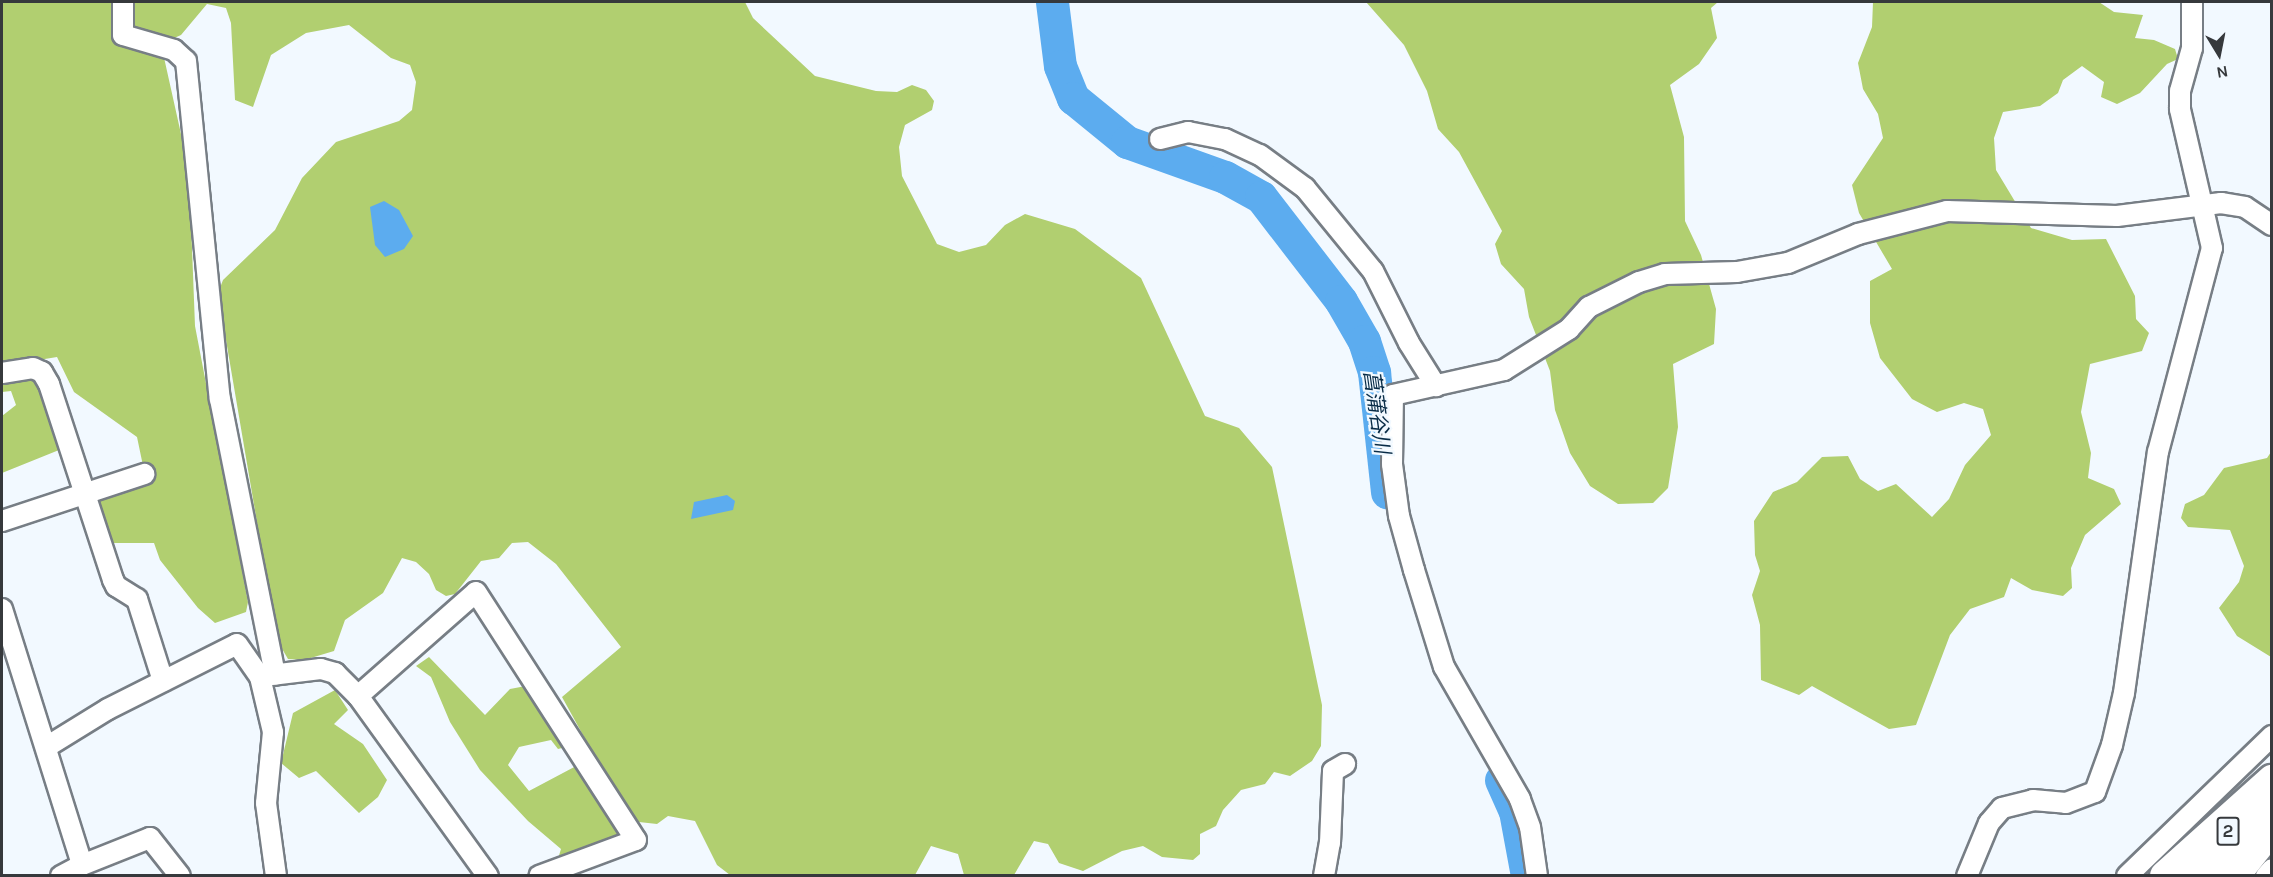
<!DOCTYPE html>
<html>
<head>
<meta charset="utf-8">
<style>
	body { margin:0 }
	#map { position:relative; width:2273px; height:877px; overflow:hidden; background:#f2f9ff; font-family:Karla,"Noto Sans JP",sans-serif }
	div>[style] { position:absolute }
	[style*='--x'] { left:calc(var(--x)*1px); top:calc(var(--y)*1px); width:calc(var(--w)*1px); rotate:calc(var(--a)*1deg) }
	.forest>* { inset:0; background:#b1cf70 }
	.water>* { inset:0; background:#5cacef }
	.river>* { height:33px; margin:-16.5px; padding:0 16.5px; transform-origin:16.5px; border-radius:16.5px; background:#5cacef }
	.roads { filter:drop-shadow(2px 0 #777e85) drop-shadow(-2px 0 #777e85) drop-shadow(0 2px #777e85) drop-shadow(0 -2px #777e85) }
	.minor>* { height:20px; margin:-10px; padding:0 10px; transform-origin:10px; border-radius:10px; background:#fff }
	.primary>* { height:30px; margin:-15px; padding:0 15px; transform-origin:15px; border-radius:15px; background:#fff }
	span { translate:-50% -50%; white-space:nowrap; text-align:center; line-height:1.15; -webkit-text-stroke:4.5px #f2f9ff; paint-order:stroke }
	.shield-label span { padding:2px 4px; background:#f2f9ff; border:2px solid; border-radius:4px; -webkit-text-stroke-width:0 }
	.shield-label { font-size:18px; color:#36393c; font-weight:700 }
	.water-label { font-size:21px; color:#092c47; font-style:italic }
	.frame { position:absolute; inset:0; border:3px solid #36393c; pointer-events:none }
	.north { position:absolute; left:2189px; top:24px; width:60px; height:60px; -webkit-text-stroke:4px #f2f9ff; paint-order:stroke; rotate:170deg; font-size:16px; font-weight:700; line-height:24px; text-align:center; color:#36393c }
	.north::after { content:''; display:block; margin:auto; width:21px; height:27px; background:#36393c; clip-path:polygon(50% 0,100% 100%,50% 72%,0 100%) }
</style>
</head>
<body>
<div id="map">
	<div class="forest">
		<div style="clip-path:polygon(2px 2px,745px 2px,753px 18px,815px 76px,876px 91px,897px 92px,912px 85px,926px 90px,934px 101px,932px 110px,905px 125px,899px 147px,902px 176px,937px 244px,959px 252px,986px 245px,1005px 225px,1025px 214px,1075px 229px,1141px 278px,1205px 416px,1239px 428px,1272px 467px,1322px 705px,1321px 746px,1312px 761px,1290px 776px,1274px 772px,1265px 784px,1241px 790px,1223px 810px,1216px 826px,1200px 834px,1200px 854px,1193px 860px,1162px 857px,1143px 846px,1122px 851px,1083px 871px,1059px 863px,1048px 844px,1034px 841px,1014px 875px,964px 875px,958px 854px,931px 846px,915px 875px,730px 875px,717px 865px,695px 821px,668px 816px,657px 824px,639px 822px,610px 784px,562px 697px,621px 647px,556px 564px,528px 542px,512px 543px,499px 558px,481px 561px,455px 594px,446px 596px,436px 590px,429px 574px,416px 562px,402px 558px,383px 593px,345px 620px,334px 651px,304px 660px,288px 659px,277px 640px,218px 293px,223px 280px,275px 230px,302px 178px,336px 142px,399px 121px,412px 110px,416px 82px,410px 65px,391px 58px,349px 25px,306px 33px,271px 55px,253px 107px,235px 100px,231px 23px,226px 8px,207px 4px,181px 35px,161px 44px,189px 170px,195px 326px,248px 602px,246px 612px,215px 623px,198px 608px,160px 560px,154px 543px,107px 543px,95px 499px,147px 485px,137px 437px,74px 392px,57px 357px,2px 366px)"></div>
		<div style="clip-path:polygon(1366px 2px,1718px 2px,1711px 8px,1717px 38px,1699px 64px,1670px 85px,1684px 137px,1685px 221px,1701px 255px,1716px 309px,1714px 344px,1673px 364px,1678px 427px,1668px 488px,1653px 503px,1618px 504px,1590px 486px,1570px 453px,1555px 410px,1550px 371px,1529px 317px,1524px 289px,1501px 264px,1495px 244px,1502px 231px,1459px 152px,1438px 129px,1427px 91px,1404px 45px)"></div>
		<div style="clip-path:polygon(1873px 2px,2099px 2px,2114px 12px,2143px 15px,2135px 38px,2154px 40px,2175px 49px,2178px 59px,2167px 64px,2140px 93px,2117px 104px,2101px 97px,2104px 82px,2082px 66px,2063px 80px,2058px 93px,2040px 106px,2003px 112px,1994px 138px,1996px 170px,2031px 228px,2072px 240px,2106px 239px,2135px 296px,2136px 319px,2149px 333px,2142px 351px,2090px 364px,2081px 412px,2091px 453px,2088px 478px,2114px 489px,2121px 504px,2085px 535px,2071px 568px,2072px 588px,2063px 596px,2032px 590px,2011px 578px,2004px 597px,1970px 609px,1950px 635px,1916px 725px,1889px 729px,1812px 686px,1799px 695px,1761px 680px,1760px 625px,1752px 595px,1760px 571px,1755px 555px,1754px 521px,1773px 492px,1797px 482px,1822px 457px,1848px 456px,1860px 479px,1878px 491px,1896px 484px,1932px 517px,1949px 499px,1965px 465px,1991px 435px,1983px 409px,1964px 403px,1937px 412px,1912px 399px,1880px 358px,1870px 323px,1870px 281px,1892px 269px,1859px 213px,1852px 185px,1883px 138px,1878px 114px,1863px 89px,1858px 63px,1872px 27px)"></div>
		<div style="clip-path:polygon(37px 376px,64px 448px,2px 473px,2px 416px,16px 405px,11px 391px,2px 392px,2px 379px)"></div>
		<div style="clip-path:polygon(2271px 452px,2271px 657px,2237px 636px,2219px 608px,2239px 582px,2244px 566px,2230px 530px,2188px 527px,2181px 518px,2185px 504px,2204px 495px,2224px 468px,2267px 458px)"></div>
		<div style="clip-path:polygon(429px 657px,485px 715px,510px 689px,531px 685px,570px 746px,558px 749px,551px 740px,519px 747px,508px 765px,529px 791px,578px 765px,622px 837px,588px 853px,579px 875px,553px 875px,561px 849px,528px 821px,480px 770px,450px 722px,431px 677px,416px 666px)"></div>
		<div style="clip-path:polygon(335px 690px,348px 710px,334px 724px,363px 744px,387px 780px,378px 797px,359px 813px,316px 771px,299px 778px,281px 763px,293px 713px)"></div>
	</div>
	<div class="water">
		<div style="clip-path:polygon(384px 201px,399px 210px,413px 236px,404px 249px,385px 257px,375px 245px,370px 207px)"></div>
		<div style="clip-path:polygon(727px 495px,735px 501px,733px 510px,691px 519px,694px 502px)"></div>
	</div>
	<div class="river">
		<div style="--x:1052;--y:2;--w:64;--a:82.9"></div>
		<div style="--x:1060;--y:66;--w:35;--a:68"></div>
		<div style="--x:1073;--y:98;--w:70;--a:39.2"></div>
		<div style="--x:1127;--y:142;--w:104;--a:19.7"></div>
		<div style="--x:1225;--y:177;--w:41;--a:29.1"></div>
		<div style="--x:1261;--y:197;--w:131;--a:52.4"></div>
		<div style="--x:1341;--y:301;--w:46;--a:60.1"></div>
		<div style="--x:1364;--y:341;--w:33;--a:72"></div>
		<div style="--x:1374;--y:372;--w:121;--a:83.8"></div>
		<div style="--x:1501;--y:780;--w:34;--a:66"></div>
		<div style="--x:1515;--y:811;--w:66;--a:79.5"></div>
	</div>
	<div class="roads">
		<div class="minor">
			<div style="--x:123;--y:2;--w:33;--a:90"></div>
			<div style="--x:123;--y:35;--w:53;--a:16.4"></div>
			<div style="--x:174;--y:50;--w:16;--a:43"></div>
			<div style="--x:186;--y:61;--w:340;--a:84.3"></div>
			<div style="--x:220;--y:399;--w:281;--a:78.7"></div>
			<div style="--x:1160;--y:139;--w:29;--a:-14"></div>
			<div style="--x:1188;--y:132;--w:38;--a:11"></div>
			<div style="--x:1225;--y:139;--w:38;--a:25"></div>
			<div style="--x:1260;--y:155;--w:56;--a:36.3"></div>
			<div style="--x:1305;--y:188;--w:107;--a:50.7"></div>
			<div style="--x:1373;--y:271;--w:80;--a:63.4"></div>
			<div style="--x:1409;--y:343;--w:51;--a:57.9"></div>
			<div style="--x:2;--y:373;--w:31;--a:-9"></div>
			<div style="--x:33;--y:368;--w:10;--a:24"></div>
			<div style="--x:42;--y:372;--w:14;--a:60"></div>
			<div style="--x:49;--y:384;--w:206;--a:71.9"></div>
			<div style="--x:113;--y:580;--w:7;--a:63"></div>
			<div style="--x:116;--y:586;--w:25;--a:32"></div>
			<div style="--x:137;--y:599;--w:86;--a:72.4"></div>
			<div style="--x:2;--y:521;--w:150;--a:-18.3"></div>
			<div style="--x:2;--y:609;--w:268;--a:72.6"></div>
			<div style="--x:82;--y:865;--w:73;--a:-21.7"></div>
			<div style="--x:150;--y:838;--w:48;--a:51.7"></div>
			<div style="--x:263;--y:676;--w:58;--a:-6.9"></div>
			<div style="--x:321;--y:669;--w:15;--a:16"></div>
			<div style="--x:335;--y:673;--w:33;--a:45"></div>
			<div style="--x:358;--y:696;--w:222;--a:54.2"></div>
			<div style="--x:358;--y:696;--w:157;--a:-41.4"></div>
			<div style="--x:476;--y:592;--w:295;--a:57.2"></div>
			<div style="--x:636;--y:840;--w:103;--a:159.6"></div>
			<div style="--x:48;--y:746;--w:70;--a:-31.7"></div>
			<div style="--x:108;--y:709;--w:144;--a:-26.7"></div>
			<div style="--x:237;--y:644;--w:40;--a:55.1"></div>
			<div style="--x:260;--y:677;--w:57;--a:76.7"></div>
			<div style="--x:273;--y:732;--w:71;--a:95.6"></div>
			<div style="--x:266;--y:803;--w:74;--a:82.2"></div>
			<div style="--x:61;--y:876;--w:24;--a:-28"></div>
			<div style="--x:1324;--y:876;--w:34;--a:-80"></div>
			<div style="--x:1330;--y:843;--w:72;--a:-87.6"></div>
			<div style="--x:1333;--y:771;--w:14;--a:-30"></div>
			<div style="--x:1537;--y:876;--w:49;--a:-98.1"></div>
			<div style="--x:1530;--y:827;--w:30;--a:-110"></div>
			<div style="--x:1520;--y:799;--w:152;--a:-119.9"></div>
			<div style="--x:1444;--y:667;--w:102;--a:-107.2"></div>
			<div style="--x:1414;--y:570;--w:56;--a:-105.5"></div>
			<div style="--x:1399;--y:516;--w:52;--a:-97.7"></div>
			<div style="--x:1392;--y:464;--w:69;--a:-89.2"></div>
			<div style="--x:1393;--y:395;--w:114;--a:-12.7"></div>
			<div style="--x:1504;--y:370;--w:77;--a:-32.2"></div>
			<div style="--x:1569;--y:329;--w:30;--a:-48"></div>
			<div style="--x:1589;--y:307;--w:56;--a:-26.6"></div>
			<div style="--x:1639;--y:282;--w:27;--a:-17"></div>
			<div style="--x:1665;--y:274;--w:72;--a:-1.6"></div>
			<div style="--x:1737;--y:272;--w:52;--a:-10"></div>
			<div style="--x:1788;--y:263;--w:76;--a:-22.5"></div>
			<div style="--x:1858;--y:234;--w:92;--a:-14.5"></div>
			<div style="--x:1947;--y:211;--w:170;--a:1.7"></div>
			<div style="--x:2117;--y:216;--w:105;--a:-7.1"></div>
			<div style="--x:2221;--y:203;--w:24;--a:9"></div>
			<div style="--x:2245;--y:207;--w:32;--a:34"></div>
			<div style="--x:1967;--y:876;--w:57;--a:-67.5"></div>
			<div style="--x:1989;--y:823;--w:20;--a:-49"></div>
			<div style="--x:2002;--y:808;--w:32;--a:-14"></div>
			<div style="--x:2033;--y:800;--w:33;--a:5"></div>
			<div style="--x:2066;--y:803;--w:31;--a:-21"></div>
			<div style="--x:2095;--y:792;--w:50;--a:-70.1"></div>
			<div style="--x:2112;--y:745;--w:53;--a:-77"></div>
			<div style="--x:2124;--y:693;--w:243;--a:-82"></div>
			<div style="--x:2158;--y:452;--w:211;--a:-75.2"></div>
			<div style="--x:2212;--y:248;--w:143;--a:-103"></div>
			<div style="--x:2180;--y:109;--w:18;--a:-90"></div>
			<div style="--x:2180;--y:91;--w:45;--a:-74.4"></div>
			<div style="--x:2192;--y:48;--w:46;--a:-90"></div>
			<div style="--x:2127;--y:876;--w:202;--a:-44"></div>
			<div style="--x:2266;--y:876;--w:9;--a:-49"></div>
		</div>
		<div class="primary">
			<div style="--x:2165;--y:876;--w:144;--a:-41.9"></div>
			<div style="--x:2195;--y:876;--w:99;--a:-38.8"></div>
			<div style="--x:2234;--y:876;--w:58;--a:-51.3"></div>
		</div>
	</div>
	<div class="shield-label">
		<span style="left:2228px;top:831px">2</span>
	</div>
	<div class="water-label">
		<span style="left:1377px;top:412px;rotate:82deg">菖蒲谷川</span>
	</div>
	<div class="frame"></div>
	<div class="north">N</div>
</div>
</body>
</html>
